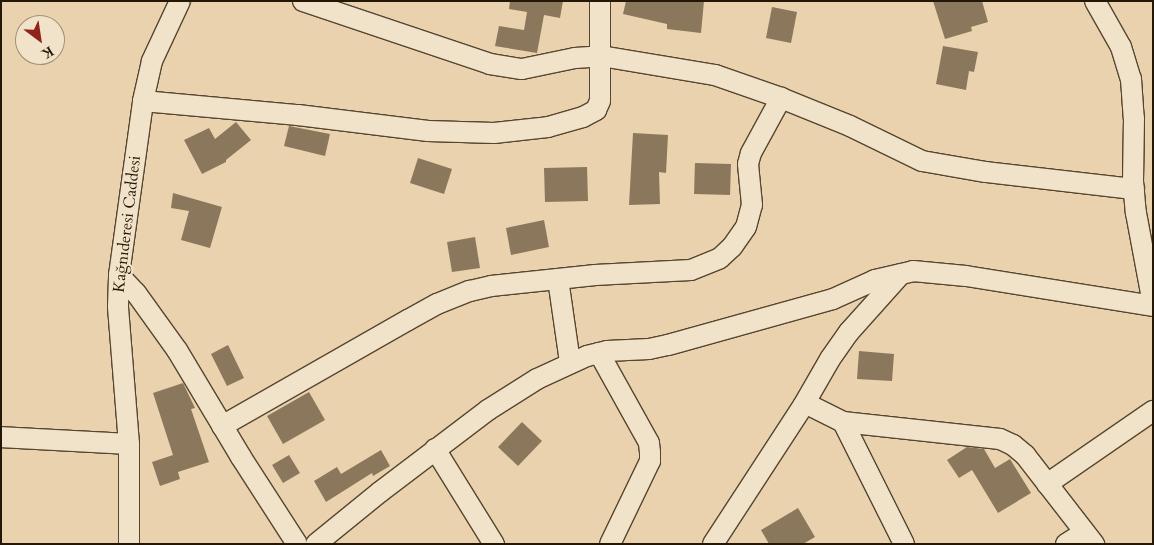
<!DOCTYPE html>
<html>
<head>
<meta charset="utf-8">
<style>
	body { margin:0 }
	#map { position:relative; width:1154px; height:545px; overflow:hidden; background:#e9d2ad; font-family:Cardo,serif }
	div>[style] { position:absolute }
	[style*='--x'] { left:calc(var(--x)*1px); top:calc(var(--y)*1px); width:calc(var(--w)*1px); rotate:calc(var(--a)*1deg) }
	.building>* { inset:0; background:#8b785c }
	.roads { filter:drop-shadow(1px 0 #56462f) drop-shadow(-1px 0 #56462f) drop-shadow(0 1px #56462f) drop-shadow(0 -1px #56462f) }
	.minor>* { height:20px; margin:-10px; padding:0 10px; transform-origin:10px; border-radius:10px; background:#f1e2ca }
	span { translate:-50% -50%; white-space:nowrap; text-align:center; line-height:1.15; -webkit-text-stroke:4.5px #f1e2ca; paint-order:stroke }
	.street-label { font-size:16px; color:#251705 }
	.frame { position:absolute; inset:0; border:2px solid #251705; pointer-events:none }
	.north { position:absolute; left:15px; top:15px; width:50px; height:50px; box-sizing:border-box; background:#f1e2ca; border:1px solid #9f917b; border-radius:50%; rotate:149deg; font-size:14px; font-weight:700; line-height:20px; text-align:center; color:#251705 }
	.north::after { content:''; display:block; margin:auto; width:18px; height:22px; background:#8f2418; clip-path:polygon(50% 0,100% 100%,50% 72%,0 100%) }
</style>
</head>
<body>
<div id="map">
	<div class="building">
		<div style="clip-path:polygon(510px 1px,563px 1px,560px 18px,544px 15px,537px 53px,495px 46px,499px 26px,524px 30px,527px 12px,509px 9px)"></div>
		<div style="clip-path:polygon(626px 1px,704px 1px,701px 33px,667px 29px,667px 24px,623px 14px)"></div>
		<div style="clip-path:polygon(933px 1px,982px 1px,988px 22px,971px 27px,972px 31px,945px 39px)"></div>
		<div style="clip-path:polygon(772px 7px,797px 12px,791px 43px,766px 38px)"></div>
		<div style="clip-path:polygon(943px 46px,978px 52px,974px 72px,969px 71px,966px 90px,936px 84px)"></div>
		<div style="clip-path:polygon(236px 122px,251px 140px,226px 160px,226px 162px,202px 174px,184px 140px,209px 128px,215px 139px)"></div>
		<div style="clip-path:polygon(289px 126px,330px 134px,325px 156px,284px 146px)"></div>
		<div style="clip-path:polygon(633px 133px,668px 135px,666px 173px,659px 172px,660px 204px,629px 205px)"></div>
		<div style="clip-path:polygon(418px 158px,452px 169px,444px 194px,410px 183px)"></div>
		<div style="clip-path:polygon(695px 163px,731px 164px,730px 195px,694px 194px)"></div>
		<div style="clip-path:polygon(587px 167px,588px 201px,545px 202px,544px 168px)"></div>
		<div style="clip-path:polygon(173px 193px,222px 207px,210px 248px,181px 240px,189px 211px,171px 208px)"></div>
		<div style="clip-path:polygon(544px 220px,549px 247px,511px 255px,506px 228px)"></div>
		<div style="clip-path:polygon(475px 237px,480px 268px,452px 272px,447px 242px)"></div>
		<div style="clip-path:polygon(228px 345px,244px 378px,227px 386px,211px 354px)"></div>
		<div style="clip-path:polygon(859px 351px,894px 354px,892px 381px,857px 379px)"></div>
		<div style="clip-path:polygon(183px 383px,195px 408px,191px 409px,209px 462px,178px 472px,180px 479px,160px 486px,152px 462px,173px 455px,153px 393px)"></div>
		<div style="clip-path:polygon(309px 392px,325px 420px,283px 444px,267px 416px)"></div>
		<div style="clip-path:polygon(522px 422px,542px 441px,518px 466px,498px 447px)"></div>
		<div style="clip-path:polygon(967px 447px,984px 449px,995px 468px,1010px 459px,1031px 493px,998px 513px,972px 470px,959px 478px,947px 460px)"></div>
		<div style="clip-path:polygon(381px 450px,390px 466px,373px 476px,372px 473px,326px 502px,314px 481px,337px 467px,341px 474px)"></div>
		<div style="clip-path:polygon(289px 455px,300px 473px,283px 483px,272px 465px)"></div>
		<div style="clip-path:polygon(798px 508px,815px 537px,803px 544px,769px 544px,761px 530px)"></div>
	</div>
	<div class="roads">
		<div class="minor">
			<div style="--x:303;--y:1;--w:197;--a:18.6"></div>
			<div style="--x:490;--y:64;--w:32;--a:9"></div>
			<div style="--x:522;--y:69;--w:54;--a:-11.7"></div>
			<div style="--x:575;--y:58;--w:26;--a:-4"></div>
			<div style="--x:601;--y:56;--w:116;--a:9.5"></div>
			<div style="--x:715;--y:75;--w:70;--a:19.2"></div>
			<div style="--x:781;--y:98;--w:74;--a:22.1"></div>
			<div style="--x:850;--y:126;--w:80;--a:25.9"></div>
			<div style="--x:922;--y:161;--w:65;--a:9.8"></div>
			<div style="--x:986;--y:172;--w:149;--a:6.6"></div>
			<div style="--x:1095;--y:1;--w:53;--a:60.5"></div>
			<div style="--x:1121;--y:47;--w:34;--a:73"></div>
			<div style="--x:1131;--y:79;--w:39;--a:86"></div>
			<div style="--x:1134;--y:118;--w:63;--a:90.9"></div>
			<div style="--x:1133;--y:181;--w:32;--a:85"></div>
			<div style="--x:1136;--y:213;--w:93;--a:79.4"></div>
			<div style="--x:143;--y:101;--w:156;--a:5.2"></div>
			<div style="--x:298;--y:115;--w:131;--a:7"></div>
			<div style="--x:428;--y:131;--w:66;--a:1.7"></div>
			<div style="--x:494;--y:133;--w:54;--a:-6.3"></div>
			<div style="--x:548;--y:127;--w:36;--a:-16"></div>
			<div style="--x:583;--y:117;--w:15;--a:-28"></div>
			<div style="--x:596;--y:110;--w:10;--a:-66"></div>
			<div style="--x:600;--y:101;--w:100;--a:-90"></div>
			<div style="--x:119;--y:275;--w:25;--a:47"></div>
			<div style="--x:136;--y:293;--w:70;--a:54.3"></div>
			<div style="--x:177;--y:350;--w:125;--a:59.1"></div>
			<div style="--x:241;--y:457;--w:103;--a:57.2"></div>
			<div style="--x:558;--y:279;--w:84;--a:81.8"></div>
			<div style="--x:599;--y:353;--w:103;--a:60.9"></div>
			<div style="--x:649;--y:443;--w:9;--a:84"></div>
			<div style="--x:650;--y:452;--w:9;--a:90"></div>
			<div style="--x:650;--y:461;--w:92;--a:115.7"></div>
			<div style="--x:805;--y:403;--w:42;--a:26.6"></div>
			<div style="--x:843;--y:422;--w:136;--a:63.4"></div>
			<div style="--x:843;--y:422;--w:158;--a:6.2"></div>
			<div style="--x:1000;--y:439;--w:14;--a:25"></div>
			<div style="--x:1013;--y:445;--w:16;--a:40"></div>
			<div style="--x:1025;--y:455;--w:113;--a:52.2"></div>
			<div style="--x:222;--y:426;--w:214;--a:-29.7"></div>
			<div style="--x:408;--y:320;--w:33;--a:-29"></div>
			<div style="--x:437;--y:304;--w:35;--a:-22"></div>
			<div style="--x:470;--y:291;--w:22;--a:-13"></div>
			<div style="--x:491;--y:286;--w:105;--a:-6"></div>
			<div style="--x:595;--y:275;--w:96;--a:-3"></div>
			<div style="--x:691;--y:270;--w:31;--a:-22"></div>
			<div style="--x:720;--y:258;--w:16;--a:-43"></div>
			<div style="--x:732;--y:247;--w:24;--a:-55"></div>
			<div style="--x:746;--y:227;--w:23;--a:-75"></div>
			<div style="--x:752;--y:205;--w:41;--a:-95.6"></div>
			<div style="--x:748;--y:164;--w:11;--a:-75"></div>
			<div style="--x:751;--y:153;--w:63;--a:-61.4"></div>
			<div style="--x:1;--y:437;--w:128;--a:3.1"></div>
			<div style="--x:435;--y:449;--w:112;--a:58.2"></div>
			<div style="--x:1047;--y:484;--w:129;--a:-34.6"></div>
			<div style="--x:129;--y:544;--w:100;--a:-90"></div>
			<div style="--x:129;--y:444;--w:138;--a:-94.6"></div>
			<div style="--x:118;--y:306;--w:31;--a:-88"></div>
			<div style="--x:119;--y:275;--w:176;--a:-82.1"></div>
			<div style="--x:143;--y:101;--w:41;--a:-77.3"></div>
			<div style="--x:152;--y:61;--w:66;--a:-65"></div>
			<div style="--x:316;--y:544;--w:82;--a:-39.1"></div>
			<div style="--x:380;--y:492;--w:136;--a:-37.2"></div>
			<div style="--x:488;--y:410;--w:58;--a:-32.3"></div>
			<div style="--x:537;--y:379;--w:55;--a:-24.7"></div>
			<div style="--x:587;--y:356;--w:21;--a:-14"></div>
			<div style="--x:607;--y:351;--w:42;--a:-2.7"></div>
			<div style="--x:649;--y:349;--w:19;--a:-12"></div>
			<div style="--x:668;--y:345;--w:171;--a:-15.6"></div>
			<div style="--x:833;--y:299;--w:46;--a:-24.3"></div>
			<div style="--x:875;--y:280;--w:39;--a:-13"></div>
			<div style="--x:913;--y:271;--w:53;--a:5.4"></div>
			<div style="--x:966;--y:276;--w:189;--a:9.1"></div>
			<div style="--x:713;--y:544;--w:165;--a:-56.9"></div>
			<div style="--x:803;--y:406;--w:54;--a:-60.1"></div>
			<div style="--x:830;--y:359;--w:33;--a:-55"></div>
			<div style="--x:849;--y:332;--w:78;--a:-48.1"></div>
			<div style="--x:1066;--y:544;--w:22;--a:-32"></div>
		</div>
	</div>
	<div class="street-label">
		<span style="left:127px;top:224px;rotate:-83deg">Kağnıderesi Caddesi</span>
	</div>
	<div class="frame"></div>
	<div class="north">K</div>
</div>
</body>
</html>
